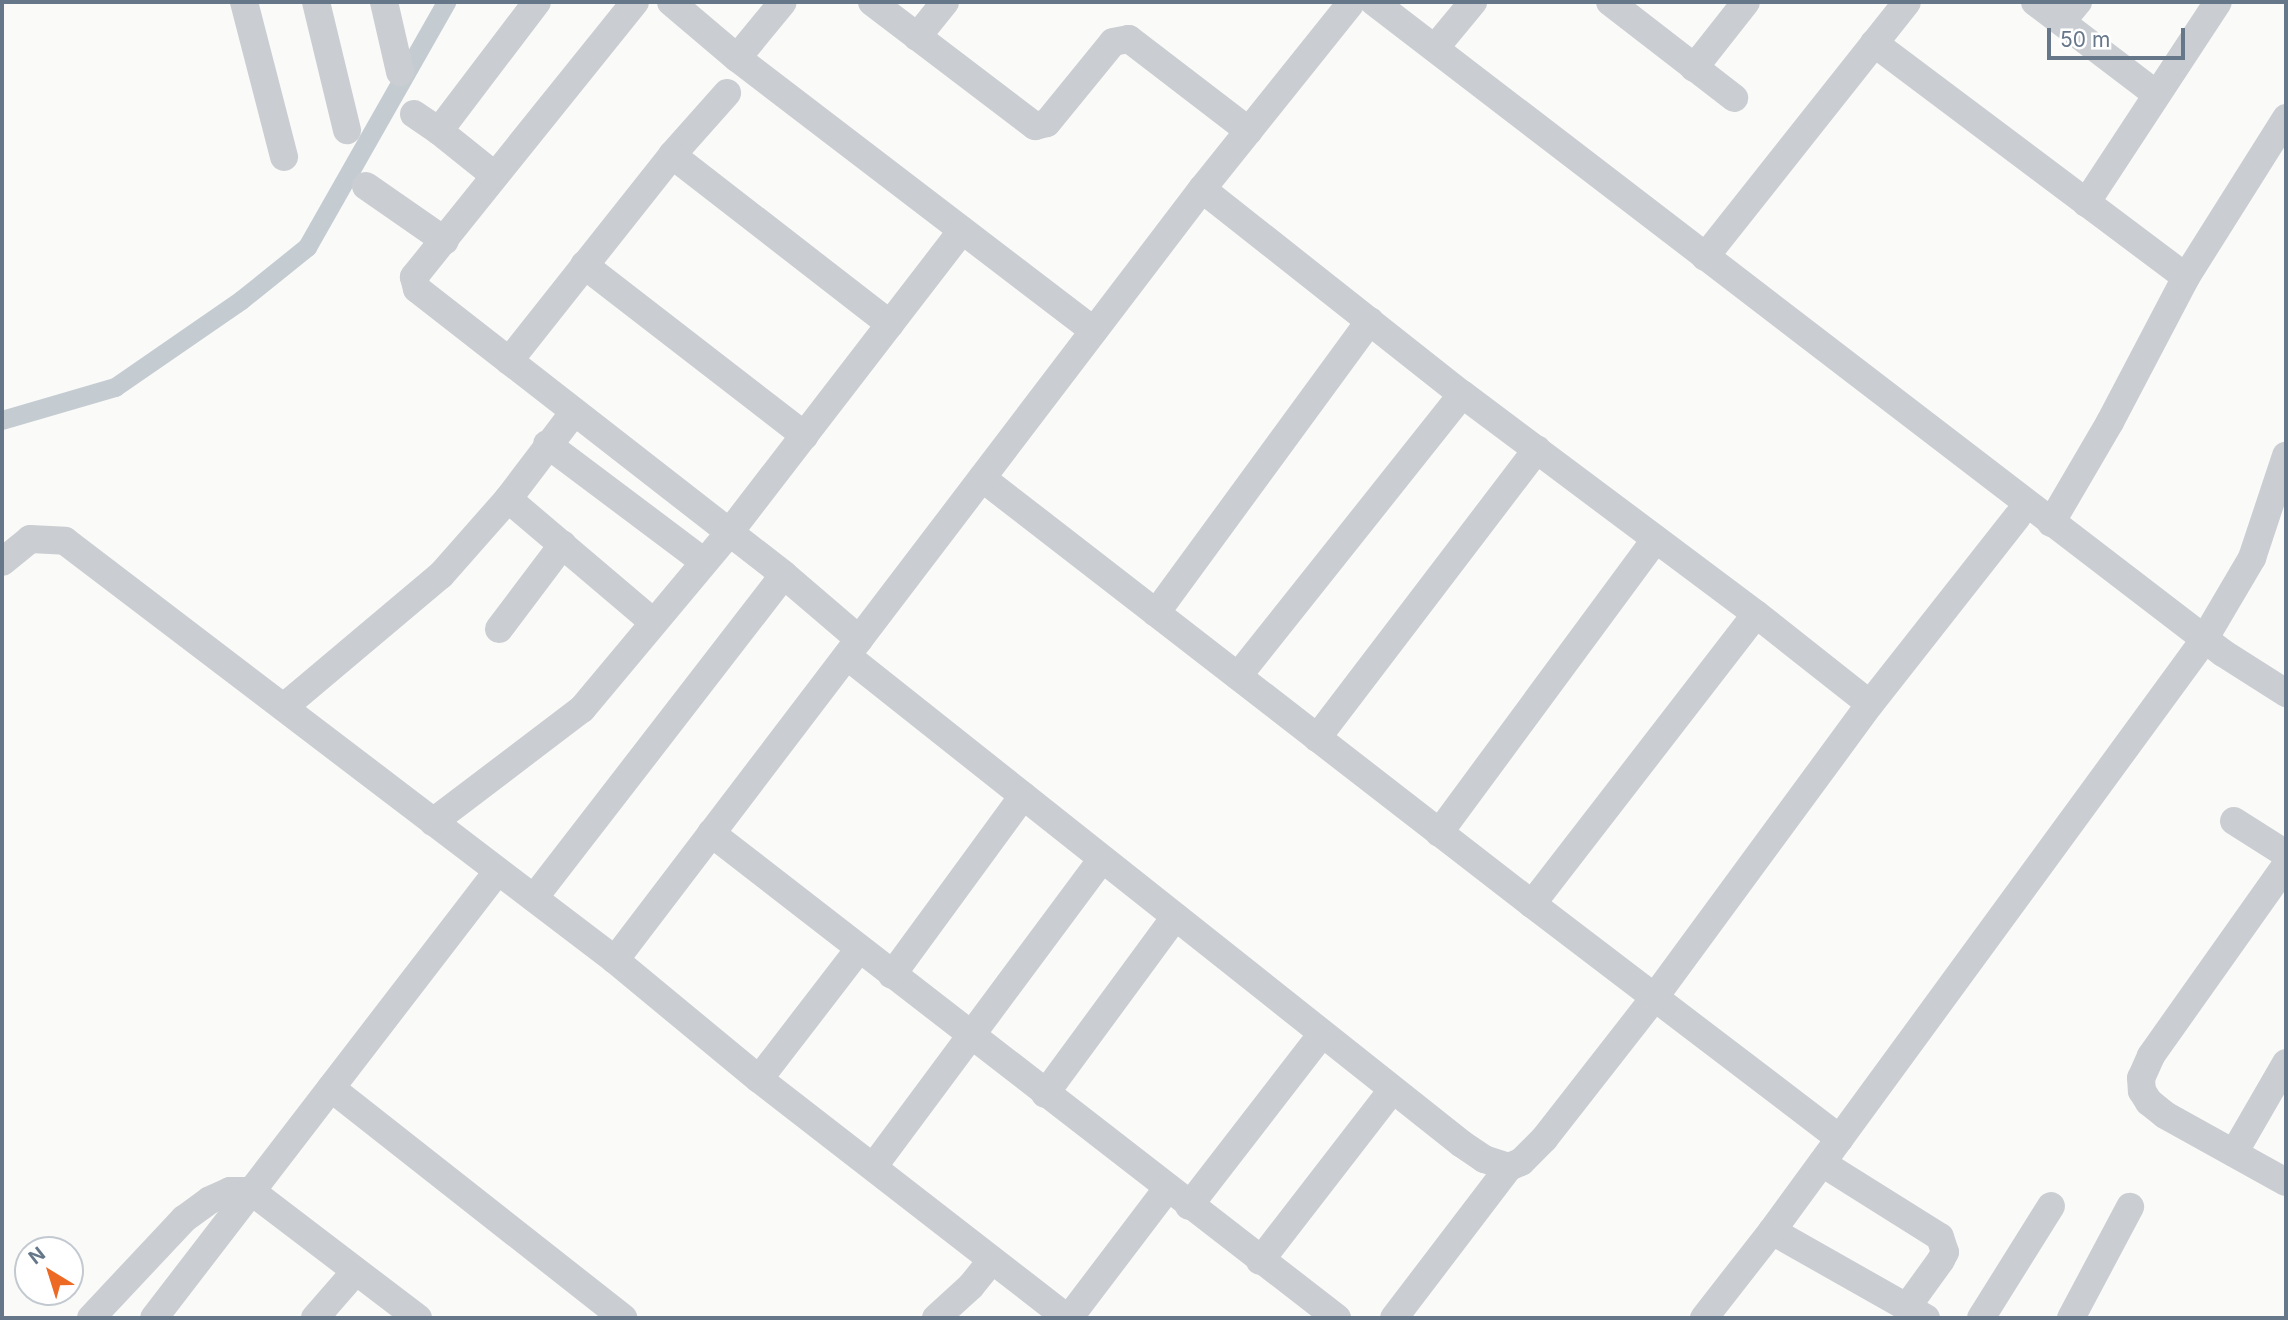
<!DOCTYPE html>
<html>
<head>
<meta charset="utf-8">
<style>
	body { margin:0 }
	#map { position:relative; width:2288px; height:1320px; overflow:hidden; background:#fafaf8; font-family:Inter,sans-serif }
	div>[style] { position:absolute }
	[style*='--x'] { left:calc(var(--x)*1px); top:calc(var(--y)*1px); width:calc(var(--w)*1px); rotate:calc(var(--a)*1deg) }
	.canal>* { height:19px; margin:-9.5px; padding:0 9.5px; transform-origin:9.5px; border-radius:9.5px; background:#c4ccd2 }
	.minor>* { height:28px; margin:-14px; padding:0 14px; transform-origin:14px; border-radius:14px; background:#cacdd1 }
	span { translate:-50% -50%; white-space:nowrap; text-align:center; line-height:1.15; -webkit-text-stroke:7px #fff; paint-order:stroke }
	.frame { position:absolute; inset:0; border:4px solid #67778a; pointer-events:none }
	.north { position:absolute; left:14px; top:1236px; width:70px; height:70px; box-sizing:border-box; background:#fff; border:2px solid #c2c9d0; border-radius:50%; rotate:322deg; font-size:19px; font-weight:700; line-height:28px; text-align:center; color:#67778a }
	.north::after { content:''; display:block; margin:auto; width:24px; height:32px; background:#ed6a24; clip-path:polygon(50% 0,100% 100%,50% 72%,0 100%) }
	.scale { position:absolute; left:2047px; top:28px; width:138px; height:32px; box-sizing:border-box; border:4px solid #67778a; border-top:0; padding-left:9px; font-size:21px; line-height:24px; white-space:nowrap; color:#67778a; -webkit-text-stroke:5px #fff; paint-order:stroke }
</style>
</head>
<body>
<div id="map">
	<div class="canal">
		<div style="--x:2;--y:420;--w:118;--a:-16.3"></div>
		<div style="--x:115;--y:387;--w:153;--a:-34.6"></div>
		<div style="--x:241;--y:300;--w:85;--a:-38.8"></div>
		<div style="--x:307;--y:247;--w:282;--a:-60.4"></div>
	</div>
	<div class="minor">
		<div style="--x:244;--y:2;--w:160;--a:75.5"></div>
		<div style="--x:316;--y:2;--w:132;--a:76.4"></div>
		<div style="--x:384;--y:2;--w:72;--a:77.1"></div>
		<div style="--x:635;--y:2;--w:353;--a:128.8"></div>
		<div style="--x:414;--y:277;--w:12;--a:76"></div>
		<div style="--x:417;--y:289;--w:465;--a:37.9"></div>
		<div style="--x:784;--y:575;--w:99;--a:40.5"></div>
		<div style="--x:671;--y:2;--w:87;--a:40.3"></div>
		<div style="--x:737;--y:58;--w:449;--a:37.4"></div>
		<div style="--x:872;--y:2;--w:205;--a:37.3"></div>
		<div style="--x:1035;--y:126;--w:12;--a:-14"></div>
		<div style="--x:1047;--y:123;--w:104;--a:-50.8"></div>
		<div style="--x:1113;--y:42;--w:16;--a:-11"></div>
		<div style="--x:1129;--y:39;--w:151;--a:37.5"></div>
		<div style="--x:1374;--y:2;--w:1070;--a:37.48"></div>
		<div style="--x:2223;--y:653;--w:75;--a:32.4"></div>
		<div style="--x:1610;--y:2;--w:157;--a:37.7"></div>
		<div style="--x:2035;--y:2;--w:151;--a:37.2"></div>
		<div style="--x:2062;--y:21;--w:25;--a:-50"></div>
		<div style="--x:917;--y:37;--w:45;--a:-51.3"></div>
		<div style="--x:1874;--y:43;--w:390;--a:36.9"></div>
		<div style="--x:1435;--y:48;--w:60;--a:-50.4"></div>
		<div style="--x:737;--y:58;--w:72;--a:-50.6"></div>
		<div style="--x:1694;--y:68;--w:84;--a:-51.8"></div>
		<div style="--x:414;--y:114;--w:30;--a:34"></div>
		<div style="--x:672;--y:155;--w:83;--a:-48.4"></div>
		<div style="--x:494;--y:175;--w:70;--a:-141.3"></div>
		<div style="--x:439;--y:131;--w:162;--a:-52.8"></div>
		<div style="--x:366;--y:186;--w:96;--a:34.8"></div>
		<div style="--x:1202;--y:189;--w:331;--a:38.3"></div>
		<div style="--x:1462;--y:394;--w:367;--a:36.8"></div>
		<div style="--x:1756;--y:614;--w:145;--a:38.3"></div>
		<div style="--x:2086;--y:203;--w:240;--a:-56.7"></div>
		<div style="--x:1705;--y:257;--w:325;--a:-51.6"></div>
		<div style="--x:584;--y:265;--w:279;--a:37.7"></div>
		<div style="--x:509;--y:361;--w:263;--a:-51.6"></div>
		<div style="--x:672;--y:155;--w:276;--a:37.8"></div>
		<div style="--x:547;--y:444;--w:195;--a:36.9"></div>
		<div style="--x:982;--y:478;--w:696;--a:37.76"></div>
		<div style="--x:1532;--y:904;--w:387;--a:37.3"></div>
		<div style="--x:508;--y:499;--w:190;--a:40.3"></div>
		<div style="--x:2051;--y:523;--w:117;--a:-59.7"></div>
		<div style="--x:2110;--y:422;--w:164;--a:-62.3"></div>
		<div style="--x:2186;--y:277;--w:188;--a:-57.8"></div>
		<div style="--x:2;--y:562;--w:36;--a:-39"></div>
		<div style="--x:30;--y:539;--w:35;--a:3"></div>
		<div style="--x:65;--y:541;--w:691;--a:37.3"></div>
		<div style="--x:615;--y:960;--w:187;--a:39.6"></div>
		<div style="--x:759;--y:1079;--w:390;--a:37.8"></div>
		<div style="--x:1156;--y:613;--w:362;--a:-53.8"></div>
		<div style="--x:499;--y:629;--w:106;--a:-53"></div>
		<div style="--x:847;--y:656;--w:785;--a:38.43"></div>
		<div style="--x:1462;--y:1144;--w:27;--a:34"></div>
		<div style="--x:1484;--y:1159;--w:26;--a:18"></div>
		<div style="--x:1509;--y:1167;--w:13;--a:-23"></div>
		<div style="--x:1521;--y:1162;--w:33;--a:-45"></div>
		<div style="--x:1544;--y:1139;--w:179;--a:-52"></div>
		<div style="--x:1654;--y:998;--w:365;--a:-53.7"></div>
		<div style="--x:1870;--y:704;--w:238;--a:-51.8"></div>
		<div style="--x:1238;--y:676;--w:360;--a:-51.5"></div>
		<div style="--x:284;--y:707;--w:205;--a:-40.1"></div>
		<div style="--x:441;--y:575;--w:101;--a:-48.6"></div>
		<div style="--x:508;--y:499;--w:109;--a:-52.8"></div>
		<div style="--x:1317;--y:738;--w:363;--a:-52.7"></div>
		<div style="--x:2234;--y:821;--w:62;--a:32.4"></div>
		<div style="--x:433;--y:822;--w:187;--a:-37.2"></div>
		<div style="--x:582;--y:709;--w:229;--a:-50.1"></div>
		<div style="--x:729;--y:533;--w:382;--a:-52.4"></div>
		<div style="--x:711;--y:833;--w:792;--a:37.77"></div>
		<div style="--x:1439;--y:833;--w:365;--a:-53.6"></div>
		<div style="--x:2286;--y:865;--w:234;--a:125.3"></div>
		<div style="--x:2151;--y:1056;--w:24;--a:114"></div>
		<div style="--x:2141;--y:1078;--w:13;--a:86"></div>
		<div style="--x:2142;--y:1091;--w:13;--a:58"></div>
		<div style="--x:2149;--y:1102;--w:21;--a:39"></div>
		<div style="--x:2165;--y:1115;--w:138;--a:29"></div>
		<div style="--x:534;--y:898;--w:408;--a:-52.3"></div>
		<div style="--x:1532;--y:904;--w:366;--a:-52.3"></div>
		<div style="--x:615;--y:960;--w:969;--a:-52.72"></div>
		<div style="--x:1202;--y:189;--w:237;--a:-51.3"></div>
		<div style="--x:892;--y:975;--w:222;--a:-53.8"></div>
		<div style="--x:759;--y:1079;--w:164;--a:-52.4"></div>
		<div style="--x:331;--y:1088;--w:372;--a:38.2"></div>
		<div style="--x:1045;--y:1094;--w:220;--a:-53.7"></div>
		<div style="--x:2234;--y:1153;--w:104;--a:-60"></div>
		<div style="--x:1822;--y:1163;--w:139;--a:32.1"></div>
		<div style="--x:1940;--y:1237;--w:16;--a:72"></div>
		<div style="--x:1945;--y:1252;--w:9;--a:117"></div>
		<div style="--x:1941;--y:1260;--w:58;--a:125.9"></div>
		<div style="--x:874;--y:1166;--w:382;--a:-53.4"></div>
		<div style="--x:1189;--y:1206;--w:217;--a:-52.3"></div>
		<div style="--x:1772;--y:1231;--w:177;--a:29.5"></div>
		<div style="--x:1260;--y:1261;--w:216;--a:-52.3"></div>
		<div style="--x:91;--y:1318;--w:136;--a:-46.8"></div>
		<div style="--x:184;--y:1219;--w:32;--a:-36"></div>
		<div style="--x:210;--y:1200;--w:22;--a:-24"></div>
		<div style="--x:230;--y:1191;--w:21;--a:0"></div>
		<div style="--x:251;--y:1191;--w:210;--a:37.3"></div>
		<div style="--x:154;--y:1318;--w:563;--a:-52.44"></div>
		<div style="--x:315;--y:1318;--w:61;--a:-49"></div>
		<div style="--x:936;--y:1318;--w:47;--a:-42.4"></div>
		<div style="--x:971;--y:1286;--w:33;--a:-51"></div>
		<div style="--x:1069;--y:1318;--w:162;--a:-52.8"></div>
		<div style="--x:1394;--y:1318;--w:190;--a:-52.7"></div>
		<div style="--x:1704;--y:1318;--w:110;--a:-52"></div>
		<div style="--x:1772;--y:1231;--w:728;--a:-53.82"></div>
		<div style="--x:2202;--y:643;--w:99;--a:-59.5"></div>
		<div style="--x:2252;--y:558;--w:108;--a:-71.6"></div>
		<div style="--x:1981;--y:1318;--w:132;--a:-58"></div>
		<div style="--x:2071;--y:1318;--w:126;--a:-62"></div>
	</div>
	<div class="frame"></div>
	<div class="north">N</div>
	<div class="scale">50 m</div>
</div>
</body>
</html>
